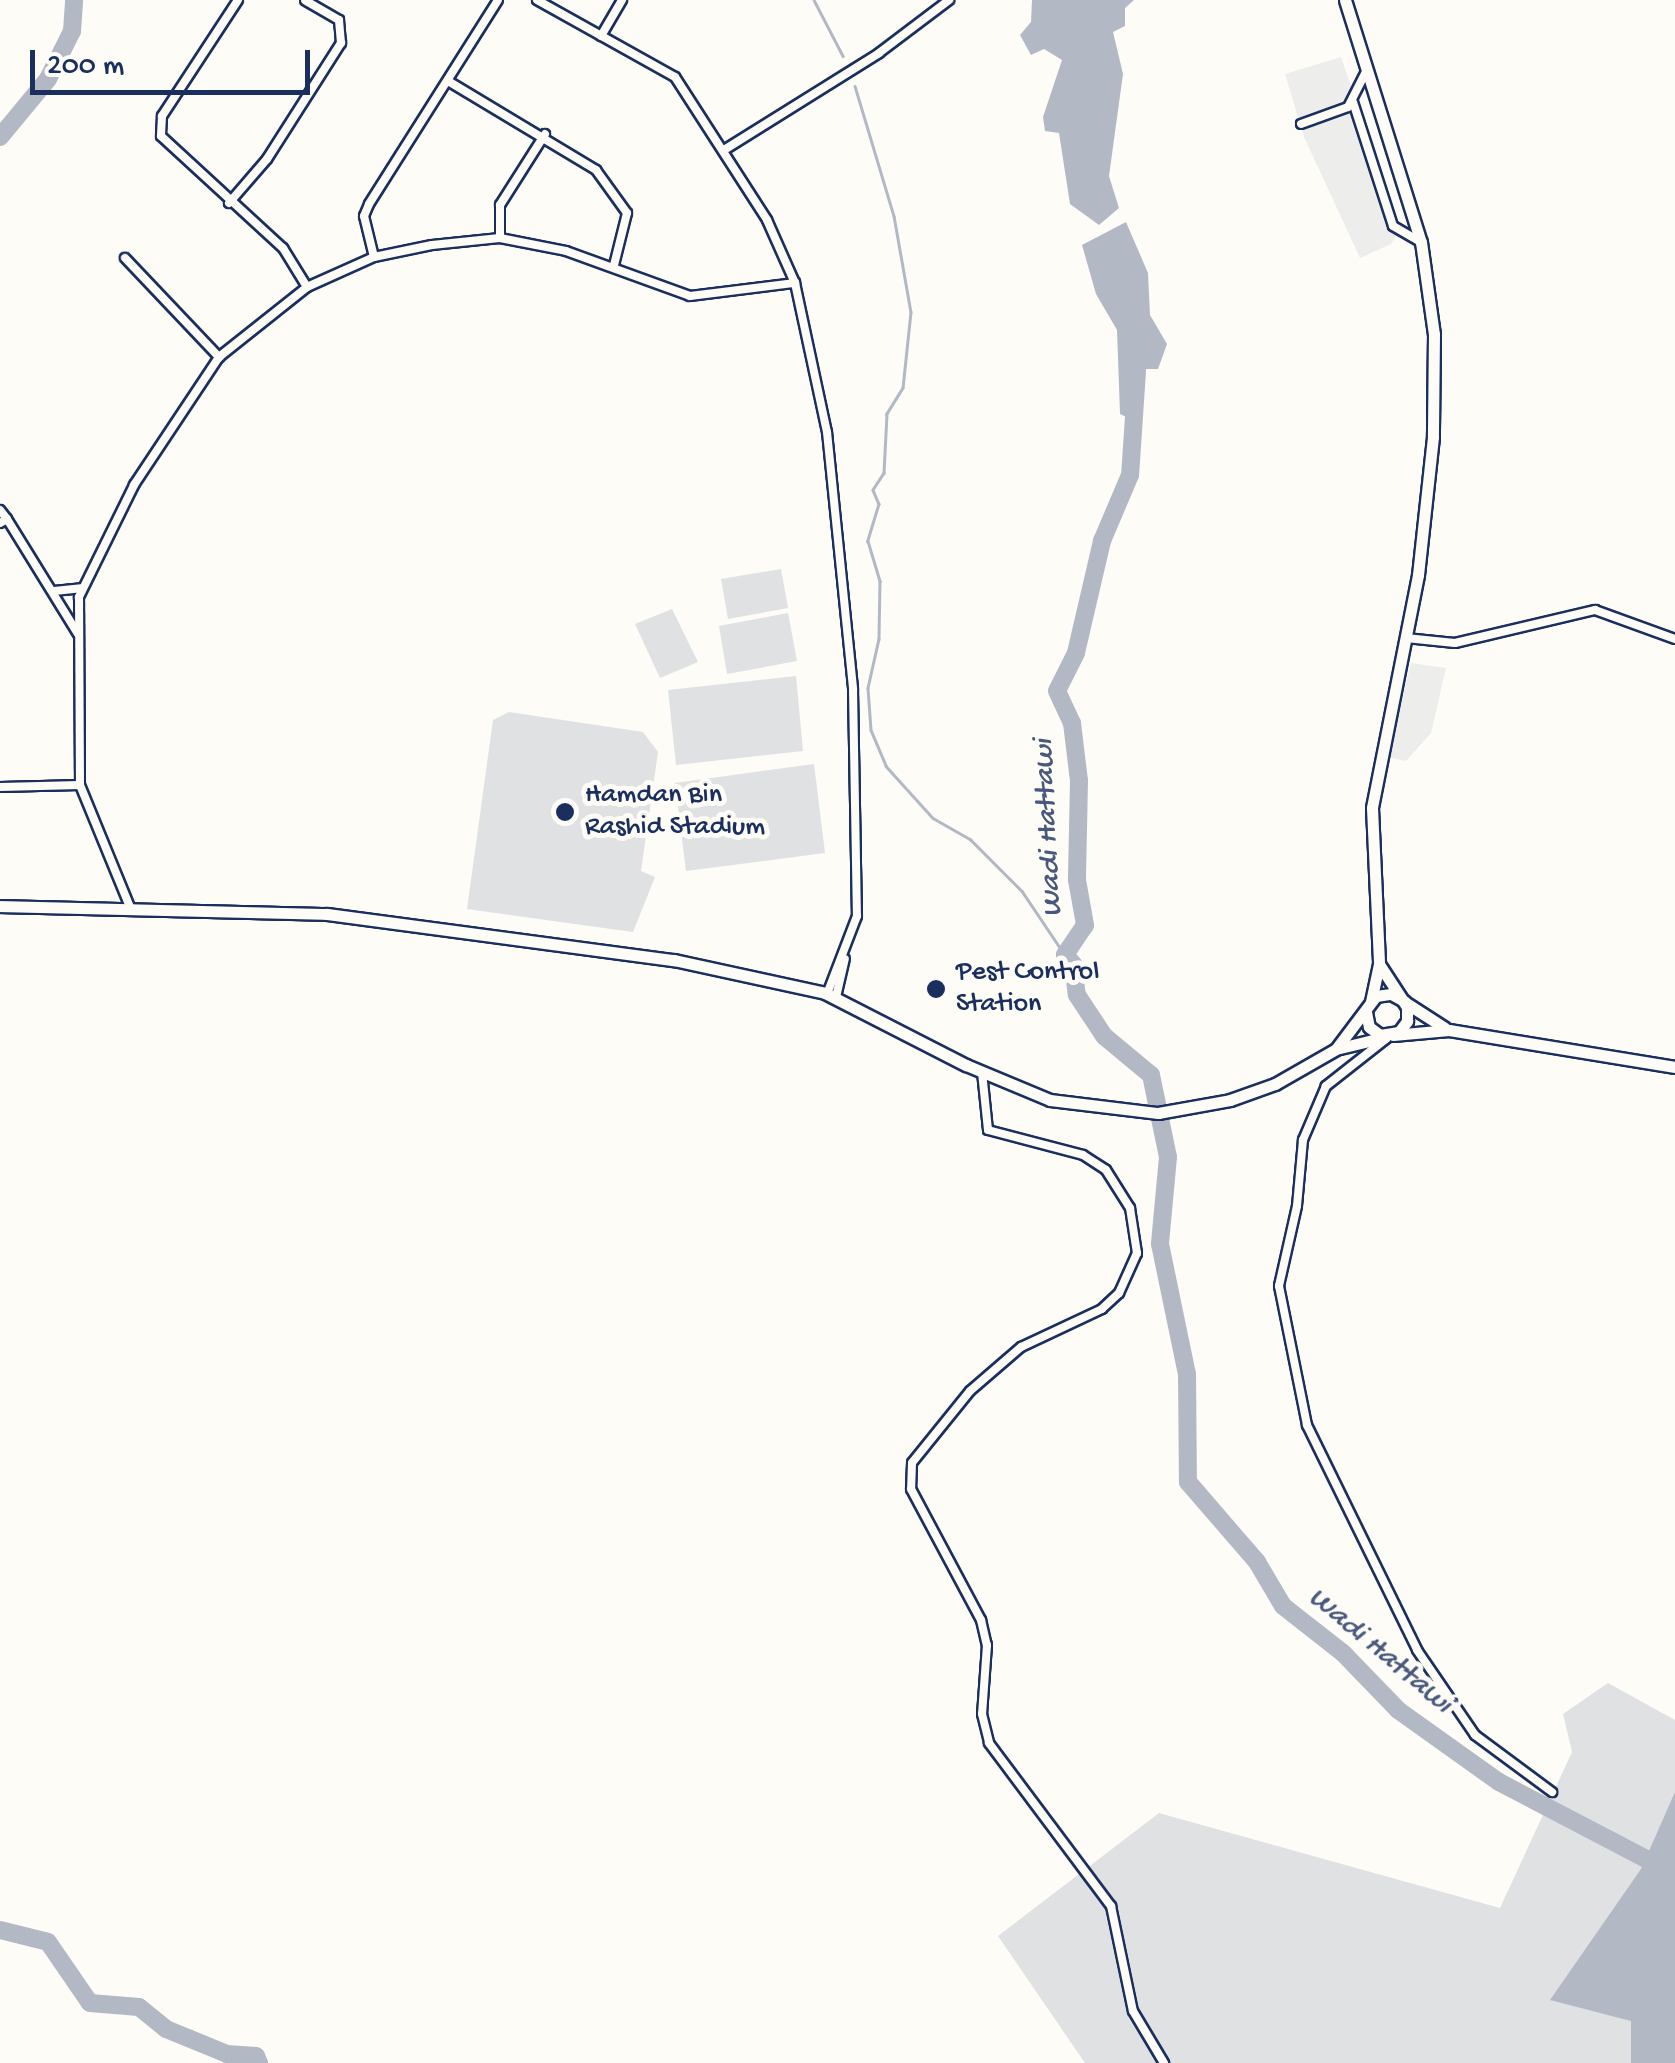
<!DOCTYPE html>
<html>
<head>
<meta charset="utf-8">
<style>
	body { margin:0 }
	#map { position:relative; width:1675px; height:2063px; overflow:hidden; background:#fdfcf7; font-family:"Gochi Hand",sans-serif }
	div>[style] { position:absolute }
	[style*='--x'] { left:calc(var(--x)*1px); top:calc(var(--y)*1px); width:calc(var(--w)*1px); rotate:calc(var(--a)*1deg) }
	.built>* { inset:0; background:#edeeec }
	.green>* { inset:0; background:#e0e1e3 }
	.water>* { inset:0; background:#b3b8c5 }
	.stream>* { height:2.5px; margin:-1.25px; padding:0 1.25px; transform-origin:1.25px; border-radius:1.25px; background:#b3b8c5 }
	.river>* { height:18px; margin:-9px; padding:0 9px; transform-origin:9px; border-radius:9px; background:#b3b8c5 }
	.roads { filter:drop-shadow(2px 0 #1b2f5e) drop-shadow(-2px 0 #1b2f5e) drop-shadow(0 2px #1b2f5e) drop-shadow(0 -2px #1b2f5e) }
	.street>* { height:8px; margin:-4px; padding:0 4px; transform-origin:4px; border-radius:4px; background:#fdfcf7 }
	.secondary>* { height:11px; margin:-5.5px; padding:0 5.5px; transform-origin:5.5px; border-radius:5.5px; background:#fdfcf7 }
	.dots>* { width:28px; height:28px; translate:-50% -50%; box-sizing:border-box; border:5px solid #fdfcf7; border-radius:50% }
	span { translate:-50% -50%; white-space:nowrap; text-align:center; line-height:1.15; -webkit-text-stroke:10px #fdfcf7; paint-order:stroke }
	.poi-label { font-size:28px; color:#1b2f5e }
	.left { translate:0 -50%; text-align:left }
	.water-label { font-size:30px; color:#49587d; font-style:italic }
	.scale { position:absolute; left:30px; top:50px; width:280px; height:45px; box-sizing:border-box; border:5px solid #1b2f5e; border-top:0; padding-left:12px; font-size:30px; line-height:35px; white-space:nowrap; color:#1b2f5e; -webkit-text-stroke:8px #fdfcf7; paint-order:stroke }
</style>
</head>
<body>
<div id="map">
	<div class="built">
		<div style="clip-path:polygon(1341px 57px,1400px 229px,1391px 244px,1360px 258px,1304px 137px,1285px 74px)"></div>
		<div style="clip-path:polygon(1411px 663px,1446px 668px,1431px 733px,1406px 761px,1387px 757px)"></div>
	</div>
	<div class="green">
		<div style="clip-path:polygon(781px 569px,788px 608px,728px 619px,721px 579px)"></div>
		<div style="clip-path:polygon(672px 609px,698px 662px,660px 678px,635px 624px)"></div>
		<div style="clip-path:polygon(788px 613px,797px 661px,727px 674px,719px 626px)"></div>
		<div style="clip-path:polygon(796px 676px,803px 751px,676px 765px,668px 690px)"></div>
		<div style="clip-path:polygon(509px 712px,643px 732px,658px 752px,641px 871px,655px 877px,633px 932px,467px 909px,493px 720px)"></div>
		<div style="clip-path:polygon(814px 764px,825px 853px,686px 871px,675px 783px)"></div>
		<div style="clip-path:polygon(1608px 1683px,1675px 1720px,1675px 2063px,1085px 2063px,998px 1936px,1159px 1813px,1500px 1908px,1572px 1752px,1563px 1714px)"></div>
	</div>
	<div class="water">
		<div style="clip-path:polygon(1032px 0,1134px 0,1125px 8px,1125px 26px,1113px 32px,1123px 74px,1109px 176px,1119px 208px,1099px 225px,1070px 204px,1059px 133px,1045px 131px,1043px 117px,1062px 60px,1044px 49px,1031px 55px,1020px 35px,1031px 22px)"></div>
		<div style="clip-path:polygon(1126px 222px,1148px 273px,1150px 315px,1167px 344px,1158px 369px,1144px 369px,1132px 380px,1133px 420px,1120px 414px,1117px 330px,1096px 294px,1082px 245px)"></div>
		<div style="clip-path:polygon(1675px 1792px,1675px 2063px,1631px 2063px,1631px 2021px,1550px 2000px,1641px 1869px)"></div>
	</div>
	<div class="stream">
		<div style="--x:814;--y:0;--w:63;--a:62.6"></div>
		<div style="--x:855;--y:86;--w:136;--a:73.3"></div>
		<div style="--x:894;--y:216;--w:97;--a:80"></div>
		<div style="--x:911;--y:312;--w:76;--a:96"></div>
		<div style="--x:903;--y:388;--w:31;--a:122"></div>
		<div style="--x:887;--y:414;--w:59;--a:92.9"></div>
		<div style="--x:884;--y:473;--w:20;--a:123"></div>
		<div style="--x:873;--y:490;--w:15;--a:67"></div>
		<div style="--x:879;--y:504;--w:39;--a:107"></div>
		<div style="--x:868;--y:541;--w:42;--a:73.3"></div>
		<div style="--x:880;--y:581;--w:58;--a:91"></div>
		<div style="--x:879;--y:639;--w:50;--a:102.7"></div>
		<div style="--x:868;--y:688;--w:42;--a:85.9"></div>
		<div style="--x:871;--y:730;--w:39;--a:67"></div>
		<div style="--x:886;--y:766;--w:70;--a:47.9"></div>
		<div style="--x:933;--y:818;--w:43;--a:29.6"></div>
		<div style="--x:970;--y:839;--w:74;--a:45"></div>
		<div style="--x:1022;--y:891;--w:77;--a:56.1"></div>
	</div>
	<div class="river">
		<div style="--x:0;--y:137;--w:75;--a:-50.4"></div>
		<div style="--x:48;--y:79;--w:54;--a:-63.4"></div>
		<div style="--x:72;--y:31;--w:31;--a:-86"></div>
		<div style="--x:1138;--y:356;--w:119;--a:93.8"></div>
		<div style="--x:1130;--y:475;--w:72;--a:113"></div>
		<div style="--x:1102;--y:541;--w:115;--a:103.1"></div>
		<div style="--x:1076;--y:653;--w:42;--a:116.6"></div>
		<div style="--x:1057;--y:691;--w:35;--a:65"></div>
		<div style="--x:1072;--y:723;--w:58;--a:83.1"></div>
		<div style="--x:1079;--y:781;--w:99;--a:91.2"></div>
		<div style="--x:1077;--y:880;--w:46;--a:79.9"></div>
		<div style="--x:1085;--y:925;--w:36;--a:124"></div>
		<div style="--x:1065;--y:955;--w:12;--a:48"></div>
		<div style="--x:1073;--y:964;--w:31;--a:83"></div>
		<div style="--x:1077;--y:995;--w:49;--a:56.6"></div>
		<div style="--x:1104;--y:1036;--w:61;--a:39.7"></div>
		<div style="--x:1151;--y:1075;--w:84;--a:78.3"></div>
		<div style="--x:1168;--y:1157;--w:87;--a:95.3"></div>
		<div style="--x:1160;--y:1244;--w:133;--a:78.3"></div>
		<div style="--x:1187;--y:1374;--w:108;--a:89.5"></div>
		<div style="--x:1188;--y:1482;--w:106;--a:49.2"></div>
		<div style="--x:1257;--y:1562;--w:51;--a:59.4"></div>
		<div style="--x:1283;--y:1606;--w:76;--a:38.1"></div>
		<div style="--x:1343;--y:1653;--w:79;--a:46"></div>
		<div style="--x:1398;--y:1710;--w:124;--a:35.5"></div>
		<div style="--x:1499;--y:1782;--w:199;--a:27.6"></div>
		<div style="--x:0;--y:1930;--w:49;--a:14"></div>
		<div style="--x:48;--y:1942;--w:74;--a:55.5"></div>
		<div style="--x:90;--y:2003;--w:49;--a:4.7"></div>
		<div style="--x:139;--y:2007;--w:35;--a:39"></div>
		<div style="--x:166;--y:2029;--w:66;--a:22.3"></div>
		<div style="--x:227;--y:2054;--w:29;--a:4"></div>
		<div style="--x:256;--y:2056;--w:8;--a:67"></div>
	</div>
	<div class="roads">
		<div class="street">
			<div style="--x:238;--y:0;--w:139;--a:123.2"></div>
			<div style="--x:162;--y:116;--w:20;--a:93"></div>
			<div style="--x:161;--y:136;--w:166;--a:42.6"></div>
			<div style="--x:283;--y:248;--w:46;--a:58.4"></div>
			<div style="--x:537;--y:0;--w:158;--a:29.2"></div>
			<div style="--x:675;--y:77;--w:170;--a:57.2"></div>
			<div style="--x:767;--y:220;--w:69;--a:66"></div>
			<div style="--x:795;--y:283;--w:152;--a:77.9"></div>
			<div style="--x:827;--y:432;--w:259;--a:84.2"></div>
			<div style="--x:853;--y:690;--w:226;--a:89"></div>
			<div style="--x:857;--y:916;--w:84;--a:111"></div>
			<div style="--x:601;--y:36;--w:42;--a:-59.7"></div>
			<div style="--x:448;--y:81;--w:173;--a:31"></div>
			<div style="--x:596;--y:170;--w:53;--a:54.2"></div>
			<div style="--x:627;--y:213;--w:54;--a:104"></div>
			<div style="--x:1353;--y:102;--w:130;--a:72.1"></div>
			<div style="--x:1393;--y:226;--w:32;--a:30"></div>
			<div style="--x:1301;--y:124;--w:50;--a:-19.9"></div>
			<div style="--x:1348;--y:107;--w:38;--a:-63"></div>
			<div style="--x:724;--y:150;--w:183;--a:-32"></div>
			<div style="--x:879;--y:53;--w:88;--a:-37.1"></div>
			<div style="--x:229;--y:203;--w:58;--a:-49.2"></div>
			<div style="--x:267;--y:159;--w:138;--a:-57.5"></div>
			<div style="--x:341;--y:43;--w:23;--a:-95"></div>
			<div style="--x:339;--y:20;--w:39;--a:-150"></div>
			<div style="--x:500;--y:238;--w:33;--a:-90"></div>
			<div style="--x:500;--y:205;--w:84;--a:-57.6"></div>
			<div style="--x:374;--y:257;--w:42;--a:-103.7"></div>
			<div style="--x:364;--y:216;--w:13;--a:-67"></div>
			<div style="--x:369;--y:204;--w:241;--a:-57.7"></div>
			<div style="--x:125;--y:258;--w:137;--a:46.5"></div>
			<div style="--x:0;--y:510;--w:11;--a:52"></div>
			<div style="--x:7;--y:519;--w:8;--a:150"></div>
			<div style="--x:7;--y:519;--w:135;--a:58.3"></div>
			<div style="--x:54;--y:591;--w:27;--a:-6"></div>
			<div style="--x:1406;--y:638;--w:49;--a:5.8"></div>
			<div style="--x:1455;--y:643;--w:144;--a:-13.3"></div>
			<div style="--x:1595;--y:610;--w:85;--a:19.9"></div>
			<div style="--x:0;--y:787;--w:80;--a:-1.4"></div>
			<div style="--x:130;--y:907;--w:132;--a:-112.3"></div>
			<div style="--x:80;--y:785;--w:188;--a:-90.3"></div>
			<div style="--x:79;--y:597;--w:125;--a:-63.8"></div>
			<div style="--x:134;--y:485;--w:154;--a:-56.4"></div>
			<div style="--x:219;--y:357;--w:112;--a:-38.5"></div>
			<div style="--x:307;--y:287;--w:73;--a:-24.1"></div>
			<div style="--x:374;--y:257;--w:59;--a:-11.7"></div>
			<div style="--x:432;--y:245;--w:68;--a:-5.9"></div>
			<div style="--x:500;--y:238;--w:67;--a:11.1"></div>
			<div style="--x:566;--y:251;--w:132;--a:19.9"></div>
			<div style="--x:690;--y:296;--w:106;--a:-7.1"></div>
			<div style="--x:836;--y:997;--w:39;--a:-77"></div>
			<div style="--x:1387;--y:1038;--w:78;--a:141.8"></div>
			<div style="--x:1326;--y:1086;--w:59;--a:113.1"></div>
			<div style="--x:1303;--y:1140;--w:66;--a:95.2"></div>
			<div style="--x:1297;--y:1206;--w:82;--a:102.7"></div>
			<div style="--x:1279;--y:1286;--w:142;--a:78.6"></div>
			<div style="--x:1307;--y:1425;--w:250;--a:63.9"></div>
			<div style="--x:1417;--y:1650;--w:103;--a:55.7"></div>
			<div style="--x:1475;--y:1735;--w:96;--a:36.5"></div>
			<div style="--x:982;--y:1072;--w:58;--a:84.1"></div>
			<div style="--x:988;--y:1130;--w:98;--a:14.7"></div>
			<div style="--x:1083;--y:1155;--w:27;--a:33"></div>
			<div style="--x:1106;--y:1170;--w:45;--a:57.7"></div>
			<div style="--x:1130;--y:1208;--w:46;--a:81.2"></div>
			<div style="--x:1137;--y:1253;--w:44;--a:114.2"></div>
			<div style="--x:1119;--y:1293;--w:23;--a:137"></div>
			<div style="--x:1102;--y:1309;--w:89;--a:154.9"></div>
			<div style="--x:1021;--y:1347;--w:67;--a:139.2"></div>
			<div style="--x:970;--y:1391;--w:92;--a:128.9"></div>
			<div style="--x:912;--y:1463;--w:26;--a:92"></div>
			<div style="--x:911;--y:1489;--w:149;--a:61.9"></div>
			<div style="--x:981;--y:1620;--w:26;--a:77"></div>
			<div style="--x:987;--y:1645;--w:69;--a:94.1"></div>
			<div style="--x:982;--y:1714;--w:30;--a:76"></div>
			<div style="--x:989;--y:1743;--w:204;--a:53.2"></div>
			<div style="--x:1111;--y:1906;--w:107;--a:78.2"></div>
			<div style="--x:1133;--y:2011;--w:61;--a:59.2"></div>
		</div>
		<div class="secondary">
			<div style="--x:1345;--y:0;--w:254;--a:72.6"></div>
			<div style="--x:1421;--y:242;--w:93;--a:82"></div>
			<div style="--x:1434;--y:334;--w:103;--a:90.6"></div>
			<div style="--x:1433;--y:437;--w:139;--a:96.2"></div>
			<div style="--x:1418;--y:575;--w:237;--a:101.2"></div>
			<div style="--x:1372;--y:808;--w:156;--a:87.4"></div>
			<div style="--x:1379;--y:964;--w:38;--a:102"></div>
			<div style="--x:0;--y:906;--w:327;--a:1.4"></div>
			<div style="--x:327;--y:914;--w:350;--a:7.6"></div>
			<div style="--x:674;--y:960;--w:155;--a:12.3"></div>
			<div style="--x:825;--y:993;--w:158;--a:27.1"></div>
			<div style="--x:966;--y:1065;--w:91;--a:22.6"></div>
			<div style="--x:1050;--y:1100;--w:109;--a:6.9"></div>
			<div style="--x:1158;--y:1113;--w:73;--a:-10.2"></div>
			<div style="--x:1230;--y:1100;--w:48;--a:-19.6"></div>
			<div style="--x:1275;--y:1084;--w:70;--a:-29.8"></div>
			<div style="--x:1336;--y:1049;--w:66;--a:-53"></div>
			<div style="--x:1376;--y:996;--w:15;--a:-8"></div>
			<div style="--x:1391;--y:994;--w:15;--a:28"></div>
			<div style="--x:1406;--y:1003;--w:46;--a:32.7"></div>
			<div style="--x:1366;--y:1012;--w:15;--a:79"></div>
			<div style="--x:1369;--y:1027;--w:14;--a:36"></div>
			<div style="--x:1380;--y:1035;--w:19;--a:-9"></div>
			<div style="--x:1399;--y:1032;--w:14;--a:-54"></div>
			<div style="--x:1407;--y:1021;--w:14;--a:-90"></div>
			<div style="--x:1407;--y:1007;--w:51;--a:-123.1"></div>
			<div style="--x:1393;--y:1035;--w:56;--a:-5.1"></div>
			<div style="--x:1449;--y:1030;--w:229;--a:9.3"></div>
			<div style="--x:1340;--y:1048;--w:46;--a:-13.7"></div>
		</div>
	</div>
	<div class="dots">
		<div style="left:565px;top:812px;background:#1b2f5e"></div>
		<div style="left:936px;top:989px;background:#1b2f5e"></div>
	</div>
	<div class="poi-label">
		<span class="left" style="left:585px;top:812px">Hamdan Bin<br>Rashid Stadium</span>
		<span class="left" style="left:956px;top:989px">Pest Control<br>Station</span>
	</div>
	<div class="water-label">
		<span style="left:1050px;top:828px;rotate:-93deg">Wadi Hattawi</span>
		<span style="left:1379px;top:1652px;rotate:40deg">Wadi Hattawi</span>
	</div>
	<div class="scale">200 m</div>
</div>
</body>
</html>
